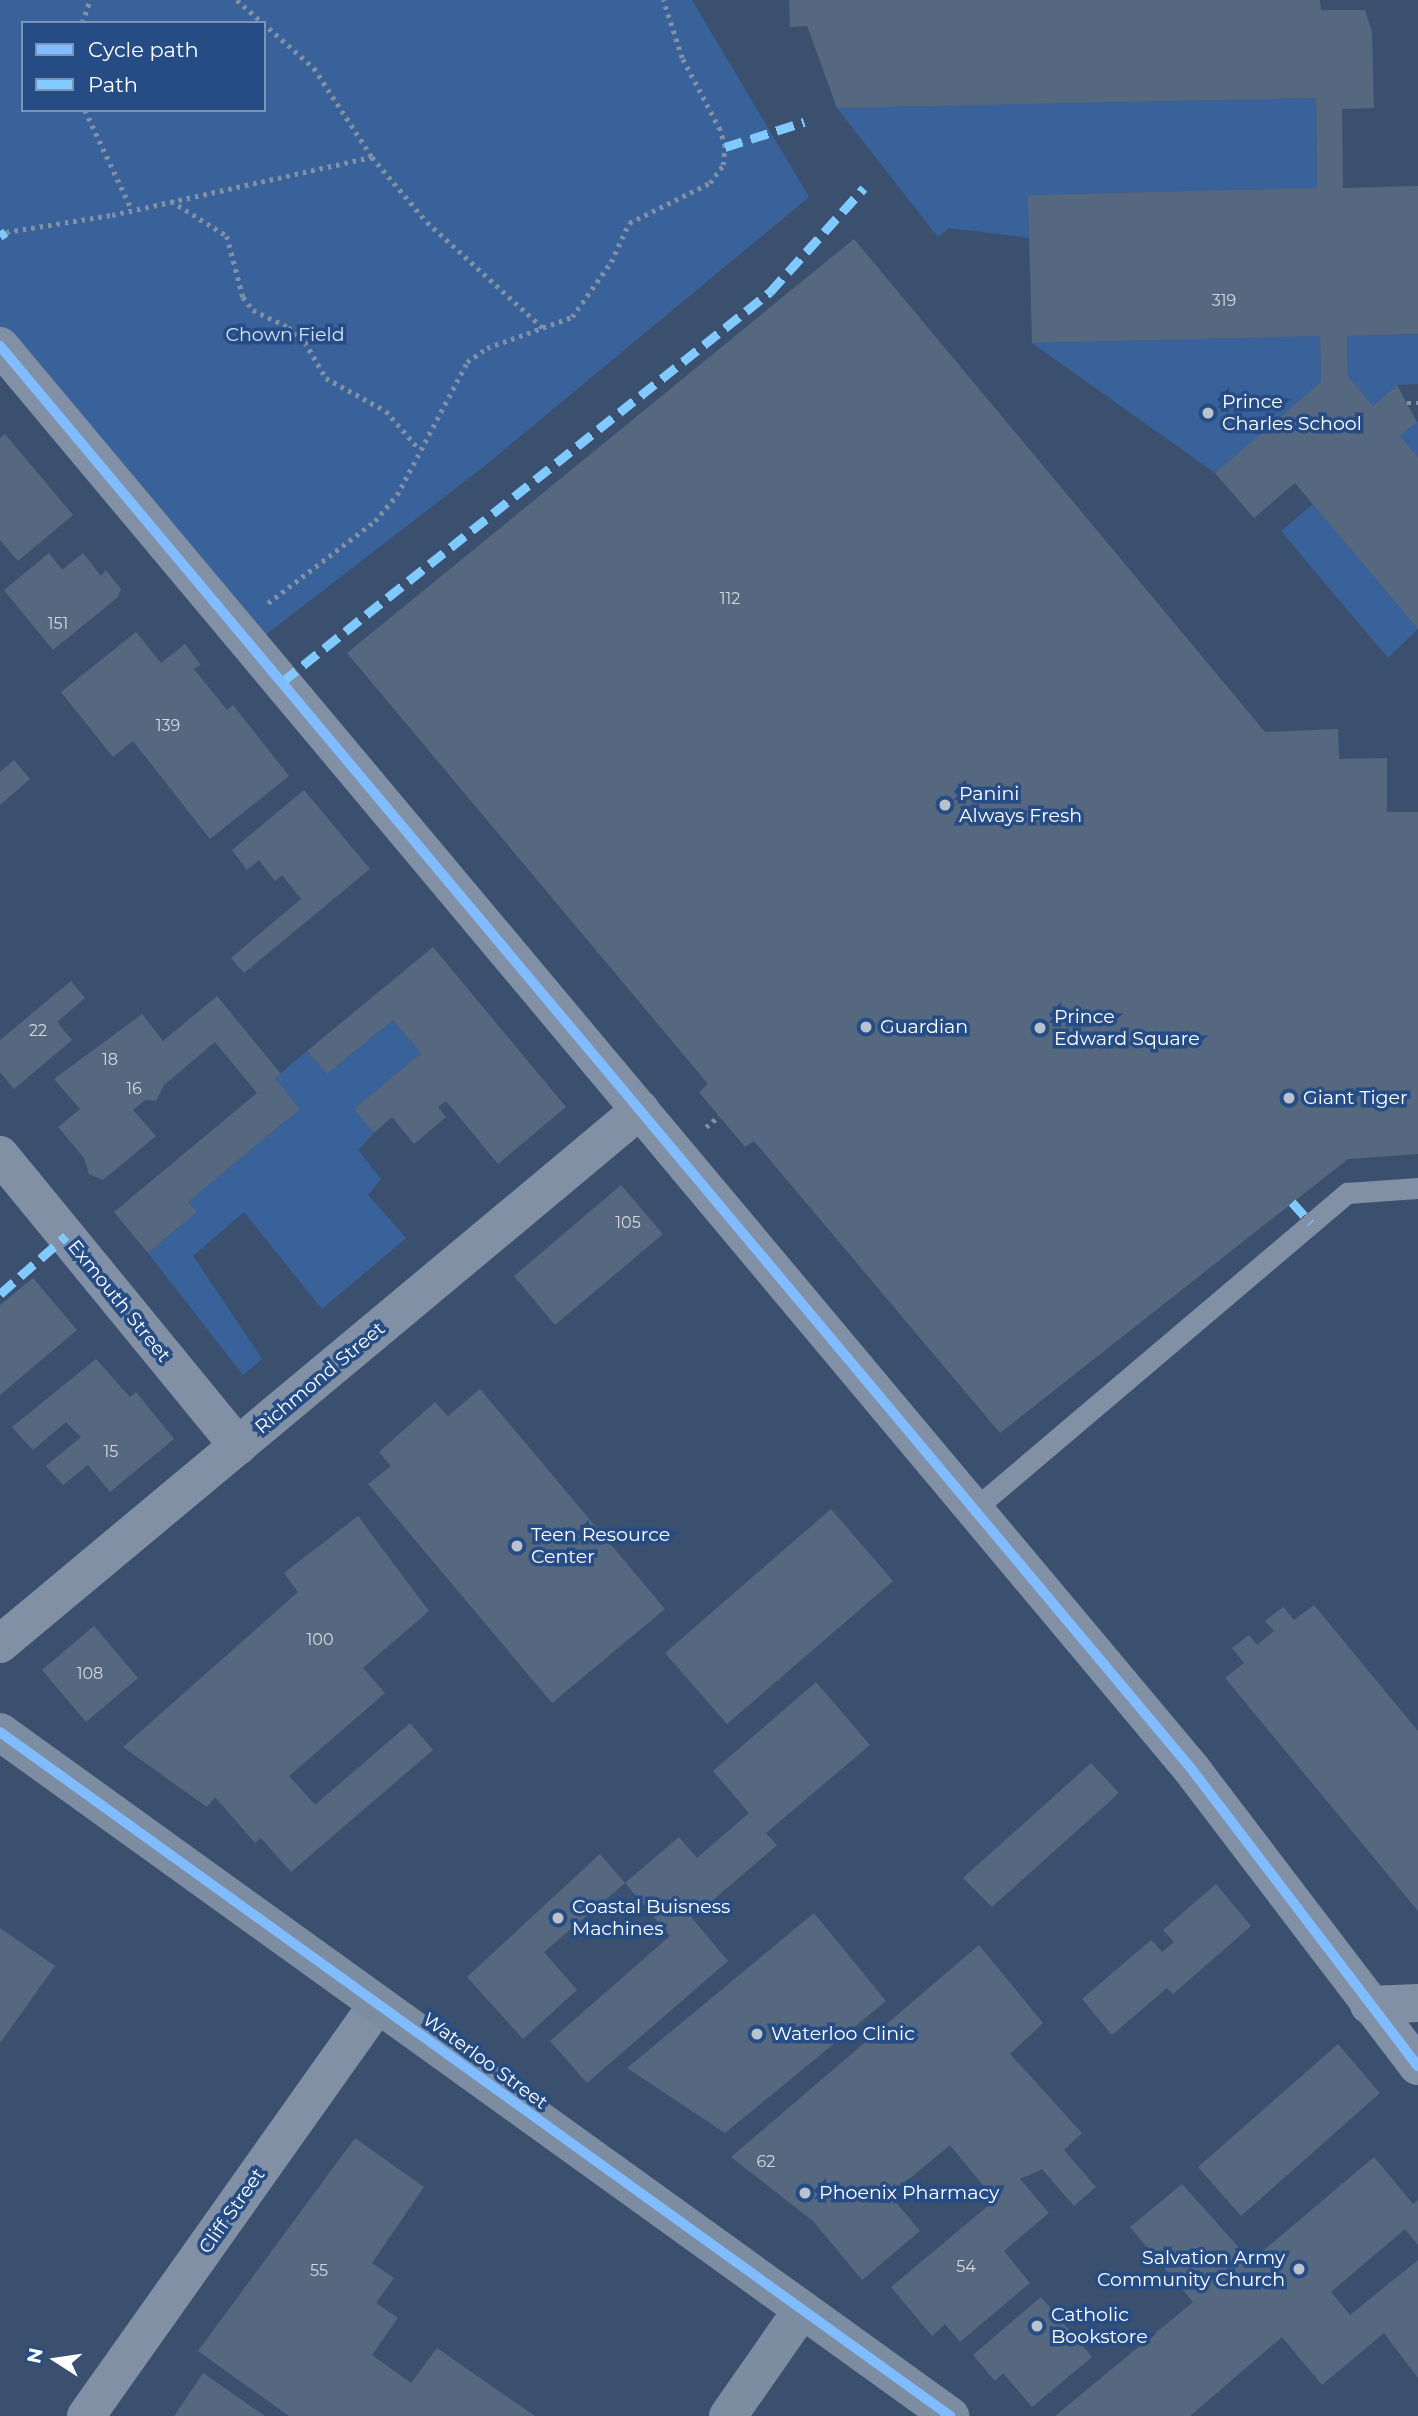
<!DOCTYPE html>
<html>
<head>
<meta charset="utf-8">
<style>
	body { margin:0 }
	#map { position:relative; width:1418px; height:2416px; overflow:hidden; background:#3b506f; font-family:Montserrat,sans-serif }
	div>[style] { position:absolute }
	[style*='--x'] { left:calc(var(--x)*1px); top:calc(var(--y)*1px); width:calc(var(--w)*1px); rotate:calc(var(--a)*1deg) }
	.green>* { inset:0; background:#3a629a }
	.building>* { inset:0; background:#566880 }
	.path>* { height:4.5px; margin-top:-2.25px; transform-origin:0; background:repeating-linear-gradient(90deg,#8290a5 0 3.5px,transparent 0 8.5px) }
	.lane>* { height:21px; margin:-10.5px; padding:0 10.5px; transform-origin:10.5px; border-radius:10.5px; background:#8290a5 }
	.street>* { height:38px; margin:-19px; padding:0 19px; transform-origin:19px; border-radius:19px; background:#8290a5 }
	.secondary>* { height:38px; margin:-19px; padding:0 19px; transform-origin:19px; border-radius:19px; background:#7c8ca1 }
	.quiet>* { height:9px; margin-top:-4.5px; transform-origin:0; background:repeating-linear-gradient(90deg,#80caff 0 18px,transparent 0 27px) }
	.cycleway>* { height:10px; margin:-5px; padding:0 5px; transform-origin:5px; border-radius:5px; background:#80bcff }
	.dots>* { width:19px; height:19px; translate:-50% -50%; box-sizing:border-box; border:4px solid #254c85; border-radius:50% }
	span { translate:-50% -50%; white-space:nowrap; text-align:center; line-height:1.15; -webkit-text-stroke:7px #254c85; paint-order:stroke }
	.number-label { font-size:16px; color:#d5d9df }
	.number-label span { -webkit-text-stroke-width:0 }
	.park-label { font-size:19px; color:#d3e2f6 }
	.poi-label { font-size:19px; color:#fff }
	.left { translate:0 -50%; text-align:left }
	.right { translate:-100% -50%; text-align:right }
	.street-label { font-size:19px; color:#fff }
	.legend { position:absolute; left:21px; top:21px; width:245px; height:91px; box-sizing:border-box; background:#254c85; border:2px solid #7c94b6; margin:0; padding:9px 12px; list-style:none; font-size:21px; color:#fff }
	.legend li { display:flex; align-items:center; gap:14px; height:35px }
	.legend b { width:35px; border:2px solid #7c94b6 }
	.north { position:absolute; left:21px; top:2325px; width:70px; height:70px; -webkit-text-stroke:5px #254c85; paint-order:stroke; rotate:282deg; font-size:19px; font-weight:700; line-height:28px; text-align:center; color:#fff }
	.north::after { content:''; display:block; margin:auto; width:24px; height:32px; background:#fff; clip-path:polygon(50% 0,100% 100%,50% 72%,0 100%) }
</style>
</head>
<body>
<div id="map">
	<div class="green">
		<div style="clip-path:polygon(evenodd,0 0,692px 0,809px 197px,482px 468px,251px 646px,0 346px,0 0,23px 23px,264px 23px,264px 110px,23px 110px,23px 23px)"></div>
		<div style="clip-path:polygon(1316px 98px,1317px 188px,1029px 195px,1030px 238px,949px 228px,938px 237px,837px 108px)"></div>
		<div style="clip-path:polygon(1418px 334px,1418px 384px,1397px 385px,1373px 406px,1348px 376px,1347px 336px)"></div>
		<div style="clip-path:polygon(1320px 336px,1321px 382px,1215px 473px,1032px 343px)"></div>
		<div style="clip-path:polygon(1418px 421px,1418px 457px,1400px 436px)"></div>
		<div style="clip-path:polygon(1313px 504px,1418px 629px,1388px 658px,1281px 531px)"></div>
		<div style="clip-path:polygon(393px 1020px,421px 1053px,354px 1109px,374px 1133px,358px 1150px,381px 1179px,368px 1195px,406px 1238px,322px 1309px,244px 1212px,193px 1256px,262px 1359px,243px 1375px,148px 1253px,197px 1212px,188px 1202px,300px 1109px,275px 1078px,307px 1051px,327px 1074px)"></div>
	</div>
	<div class="building">
		<div style="clip-path:polygon(789px 0,1320px 0,1321px 10px,1365px 10px,1372px 32px,1374px 108px,1342px 109px,1343px 188px,1418px 186px,1418px 334px,1347px 336px,1348px 376px,1373px 406px,1397px 385px,1417px 422px,1400px 436px,1418px 457px,1418px 629px,1295px 483px,1254px 518px,1215px 473px,1321px 382px,1320px 336px,1032px 343px,1028px 195px,1317px 188px,1316px 98px,837px 108px,807px 26px,790px 27px)"></div>
		<div style="clip-path:polygon(854px 239px,1265px 732px,1338px 729px,1339px 759px,1387px 758px,1387px 812px,1418px 812px,1418px 1154px,1348px 1159px,1000px 1433px,754px 1141px,745px 1147px,719px 1116px,699px 1092px,708px 1084px,347px 653px)"></div>
		<div style="clip-path:polygon(5px 434px,73px 515px,18px 561px,0 540px,0 438px)"></div>
		<div style="clip-path:polygon(49px 553px,62px 570px,83px 553px,101px 576px,106px 570px,121px 589px,118px 597px,53px 650px,4px 590px)"></div>
		<div style="clip-path:polygon(136px 632px,161px 663px,185px 644px,201px 665px,194px 669px,227px 710px,233px 705px,289px 776px,210px 839px,133px 741px,113px 757px,61px 692px)"></div>
		<div style="clip-path:polygon(14px 760px,30px 779px,0 805px,0 772px)"></div>
		<div style="clip-path:polygon(304px 790px,370px 869px,244px 973px,231px 958px,301px 899px,282px 875px,275px 881px,259px 860px,247px 870px,232px 850px)"></div>
		<div style="clip-path:polygon(433px 947px,566px 1107px,498px 1164px,446px 1101px,438px 1107px,446px 1117px,414px 1144px,392px 1117px,374px 1133px,354px 1109px,421px 1053px,393px 1020px,327px 1074px,307px 1051px)"></div>
		<div style="clip-path:polygon(71px 981px,85px 998px,57px 1022px,72px 1040px,14px 1089px,0 1072px,0 1040px)"></div>
		<div style="clip-path:polygon(217px 996px,281px 1074px,275px 1078px,300px 1109px,188px 1202px,197px 1212px,148px 1253px,114px 1212px,257px 1093px,215px 1042px,164px 1085px,156px 1101px,145px 1100px,133px 1110px,156px 1136px,103px 1180px,89px 1174px,84px 1158px,58px 1127px,80px 1109px,54px 1079px,142px 1014px,163px 1041px)"></div>
		<div style="clip-path:polygon(621px 1185px,663px 1234px,555px 1325px,514px 1276px)"></div>
		<div style="clip-path:polygon(33px 1278px,77px 1330px,0 1395px,0 1305px)"></div>
		<div style="clip-path:polygon(96px 1359px,130px 1397px,136px 1392px,174px 1439px,110px 1492px,88px 1465px,63px 1485px,46px 1466px,81px 1437px,66px 1422px,33px 1450px,12px 1427px)"></div>
		<div style="clip-path:polygon(480px 1389px,665px 1609px,552px 1703px,368px 1484px,391px 1466px,379px 1452px,435px 1402px,448px 1416px)"></div>
		<div style="clip-path:polygon(831px 1509px,893px 1581px,727px 1724px,665px 1653px)"></div>
		<div style="clip-path:polygon(358px 1516px,429px 1611px,363px 1668px,385px 1693px,289px 1776px,315px 1805px,410px 1723px,433px 1750px,291px 1872px,261px 1838px,255px 1843px,215px 1797px,207px 1807px,123px 1747px,298px 1592px,284px 1573px)"></div>
		<div style="clip-path:polygon(1314px 1605px,1418px 1731px,1418px 1911px,1225px 1678px,1244px 1663px,1232px 1648px,1249px 1635px,1257px 1645px,1274px 1631px,1265px 1621px,1283px 1607px,1294px 1620px)"></div>
		<div style="clip-path:polygon(94px 1626px,138px 1678px,86px 1722px,42px 1670px)"></div>
		<div style="clip-path:polygon(816px 1682px,870px 1745px,766px 1833px,777px 1845px,692px 1918px,728px 1961px,587px 2083px,550px 2041px,670px 1936px,625px 1883px,679px 1837px,697px 1858px,749px 1813px,713px 1771px)"></div>
		<div style="clip-path:polygon(1091px 1763px,1119px 1793px,992px 1907px,963px 1878px)"></div>
		<div style="clip-path:polygon(600px 1854px,625px 1883px,544px 1952px,577px 1990px,523px 2039px,467px 1977px)"></div>
		<div style="clip-path:polygon(1216px 1884px,1251px 1926px,1173px 1994px,1167px 1988px,1112px 2035px,1082px 1999px,1151px 1940px,1162px 1952px,1174px 1942px,1163px 1930px)"></div>
		<div style="clip-path:polygon(814px 1913px,886px 2001px,725px 2133px,627px 2068px)"></div>
		<div style="clip-path:polygon(0 1928px,55px 1966px,0 2043px)"></div>
		<div style="clip-path:polygon(979px 1945px,1043px 2023px,1010px 2054px,1082px 2133px,1064px 2150px,1096px 2187px,1074px 2206px,1042px 2169px,1020px 2179px,1049px 2213px,1004px 2251px,1030px 2283px,960px 2342px,945px 2324px,932px 2336px,891px 2287px,995px 2200px,950px 2145px,890px 2195px,920px 2231px,862px 2280px,813px 2221px,731px 2157px)"></div>
		<div style="clip-path:polygon(1338px 2044px,1380px 2093px,1241px 2216px,1198px 2167px)"></div>
		<div style="clip-path:polygon(355px 2138px,424px 2187px,372px 2263px,394px 2278px,376px 2303px,398px 2318px,372px 2355px,411px 2383px,437px 2348px,535px 2416px,289px 2416px,198px 2351px)"></div>
		<div style="clip-path:polygon(1374px 2157px,1413px 2204px,1418px 2200px,1418px 2245px,1405px 2229px,1331px 2292px,1350px 2315px,1418px 2260px,1418px 2378px,1384px 2333px,1322px 2385px,1282px 2337px,1190px 2416px,1055px 2416px,1193px 2302px,1130px 2227px,1182px 2184px,1251px 2261px)"></div>
		<div style="clip-path:polygon(1041px 2297px,1092px 2357px,1032px 2407px,1003px 2373px,995px 2381px,973px 2355px)"></div>
		<div style="clip-path:polygon(203px 2373px,265px 2416px,174px 2416px)"></div>
	</div>
	<div class="path">
		<div style="--x:237;--y:0;--w:103;--a:41.4"></div>
		<div style="--x:314;--y:68;--w:106;--a:56.9"></div>
		<div style="--x:372;--y:157;--w:85;--a:49.8"></div>
		<div style="--x:427;--y:222;--w:159;--a:42.4"></div>
		<div style="--x:82;--y:23;--w:24;--a:-71"></div>
		<div style="--x:85;--y:110;--w:110;--a:64.8"></div>
		<div style="--x:171;--y:201;--w:66;--a:32"></div>
		<div style="--x:227;--y:236;--w:63;--a:75.3"></div>
		<div style="--x:243;--y:297;--w:16;--a:52"></div>
		<div style="--x:253;--y:310;--w:39;--a:26"></div>
		<div style="--x:288;--y:327;--w:23;--a:41"></div>
		<div style="--x:305;--y:342;--w:42;--a:59.7"></div>
		<div style="--x:326;--y:378;--w:68;--a:28.8"></div>
		<div style="--x:386;--y:411;--w:50;--a:49"></div>
		<div style="--x:6;--y:232;--w:107;--a:-9.1"></div>
		<div style="--x:112;--y:215;--w:266;--a:-12.6"></div>
		<div style="--x:1407;--y:403;--w:11;--a:0"></div>
		<div style="--x:268;--y:603;--w:135;--a:-37.5"></div>
		<div style="--x:375;--y:521;--w:34;--a:-50"></div>
		<div style="--x:397;--y:495;--w:150;--a:-62.2"></div>
		<div style="--x:467;--y:362;--w:24;--a:-35"></div>
		<div style="--x:487;--y:348;--w:90;--a:-20"></div>
		<div style="--x:572;--y:317;--w:67;--a:-54.7"></div>
		<div style="--x:611;--y:262;--w:43;--a:-65.2"></div>
		<div style="--x:629;--y:223;--w:90;--a:-26.3"></div>
		<div style="--x:710;--y:183;--w:22;--a:-54"></div>
		<div style="--x:723;--y:165;--w:18;--a:-84"></div>
		<div style="--x:725;--y:147;--w:18;--a:-106"></div>
		<div style="--x:720;--y:130;--w:81;--a:-117.8"></div>
		<div style="--x:682;--y:58;--w:61;--a:-108.1"></div>
		<div style="--x:706;--y:1127;--w:17;--a:-40"></div>
	</div>
	<div class="lane">
		<div style="--x:972;--y:1511;--w:492;--a:-40.3"></div>
		<div style="--x:1347;--y:1193;--w:71;--a:-4"></div>
	</div>
	<div class="street">
		<div style="--x:0;--y:346;--w:1858;--a:50.06"></div>
		<div style="--x:1193;--y:1771;--w:371;--a:52.7"></div>
		<div style="--x:0;--y:1155;--w:376;--a:50.7"></div>
		<div style="--x:0;--y:1644;--w:834;--a:-39.84"></div>
		<div style="--x:1369;--y:2005;--w:49;--a:-2.3"></div>
		<div style="--x:86;--y:2416;--w:504;--a:-54.7"></div>
	</div>
	<div class="secondary">
		<div style="--x:0;--y:1732;--w:1171;--a:35.75"></div>
		<div style="--x:728;--y:2416;--w:129;--a:-55.1"></div>
	</div>
	<div class="quiet">
		<div style="--x:725;--y:147;--w:83;--a:-17.6"></div>
		<div style="--x:0;--y:236;--w:7;--a:-34"></div>
		<div style="--x:282;--y:682;--w:625;--a:-38.63"></div>
		<div style="--x:770;--y:292;--w:140;--a:-47.9"></div>
		<div style="--x:1292;--y:1202;--w:28;--a:48"></div>
		<div style="--x:0;--y:1294;--w:88;--a:-41.3"></div>
	</div>
	<div class="cycleway">
		<div style="--x:0;--y:346;--w:1858;--a:50.06"></div>
		<div style="--x:1193;--y:1771;--w:371;--a:52.7"></div>
		<div style="--x:0;--y:1732;--w:1171;--a:35.75"></div>
	</div>
	<div class="dots">
		<div style="left:1208px;top:413px;background:#bac2cd"></div>
		<div style="left:945px;top:805px;background:#bac2cd"></div>
		<div style="left:866px;top:1027px;background:#bac2cd"></div>
		<div style="left:1040px;top:1028px;background:#bac2cd"></div>
		<div style="left:1289px;top:1098px;background:#bac2cd"></div>
		<div style="left:517px;top:1546px;background:#bac2cd"></div>
		<div style="left:558px;top:1918px;background:#bac2cd"></div>
		<div style="left:757px;top:2034px;background:#bac2cd"></div>
		<div style="left:805px;top:2193px;background:#bac2cd"></div>
		<div style="left:1299px;top:2269px;background:#bac2cd"></div>
		<div style="left:1037px;top:2326px;background:#bac2cd"></div>
	</div>
	<div class="number-label">
		<span style="left:1224px;top:301px">319</span>
		<span style="left:730px;top:599px">112</span>
		<span style="left:58px;top:624px">151</span>
		<span style="left:168px;top:726px">139</span>
		<span style="left:38px;top:1031px">22</span>
		<span style="left:110px;top:1060px">18</span>
		<span style="left:134px;top:1089px">16</span>
		<span style="left:628px;top:1223px">105</span>
		<span style="left:111px;top:1452px">15</span>
		<span style="left:320px;top:1640px">100</span>
		<span style="left:90px;top:1674px">108</span>
		<span style="left:766px;top:2162px">62</span>
		<span style="left:966px;top:2267px">54</span>
		<span style="left:319px;top:2271px">55</span>
	</div>
	<div class="park-label">
		<span style="left:285px;top:335px">Chown Field</span>
	</div>
	<div class="poi-label">
		<span class="left" style="left:1222px;top:413px">Prince<br>Charles School</span>
		<span class="left" style="left:959px;top:805px">Panini<br>Always Fresh</span>
		<span class="left" style="left:1054px;top:1028px">Prince<br>Edward Square</span>
		<span class="left" style="left:880px;top:1027px">Guardian</span>
		<span class="left" style="left:1303px;top:1098px">Giant Tiger</span>
		<span class="left" style="left:531px;top:1546px">Teen Resource<br>Center</span>
		<span class="left" style="left:572px;top:1918px">Coastal Buisness<br>Machines</span>
		<span class="left" style="left:771px;top:2034px">Waterloo Clinic</span>
		<span class="left" style="left:819px;top:2193px">Phoenix Pharmacy</span>
		<span class="right" style="left:1285px;top:2269px">Salvation Army<br>Community Church</span>
		<span class="left" style="left:1051px;top:2326px">Catholic<br>Bookstore</span>
	</div>
	<div class="street-label">
		<span style="left:119px;top:1301px;rotate:51deg">Exmouth Street</span>
		<span style="left:320px;top:1378px;rotate:-40deg">Richmond Street</span>
		<span style="left:485px;top:2061px;rotate:36deg">Waterloo Street</span>
		<span style="left:232px;top:2211px;rotate:-55deg">Cliff Street</span>
	</div>
	<ul class="legend">
	<li><b style="height:9px;background:#80bcff"></b>Cycle path</li>
	<li><b style="height:9px;background:#80caff"></b>Path</li>
	</ul>
	<div class="north">N</div>
</div>
</body>
</html>
